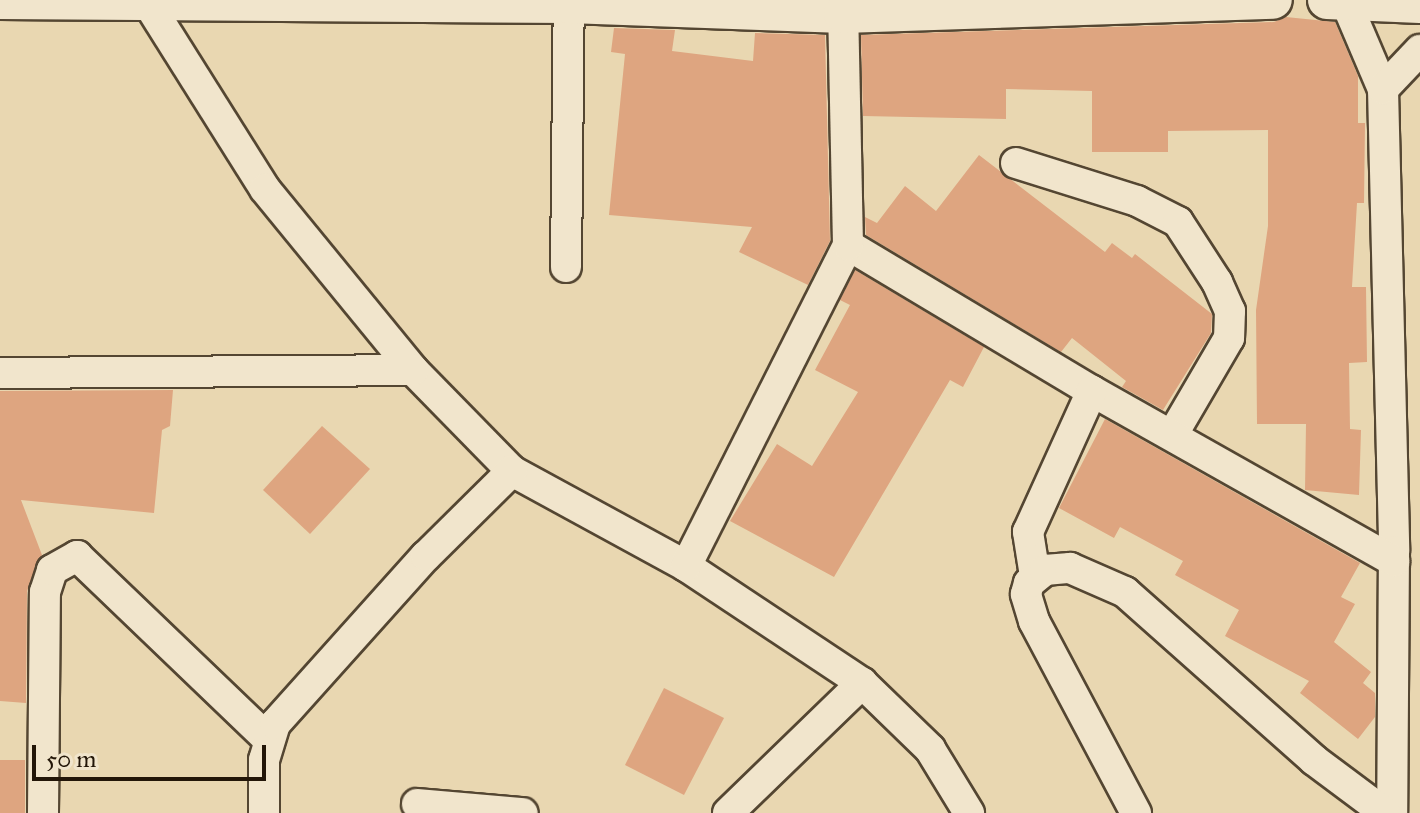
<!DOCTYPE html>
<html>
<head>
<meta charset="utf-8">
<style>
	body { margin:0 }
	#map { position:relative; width:1420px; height:813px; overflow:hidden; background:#e9d7b1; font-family:"IM FELL Great Primer",serif }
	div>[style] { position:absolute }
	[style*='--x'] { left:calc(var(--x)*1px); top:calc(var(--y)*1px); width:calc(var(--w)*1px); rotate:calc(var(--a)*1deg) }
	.building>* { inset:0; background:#dea580 }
	.roads { filter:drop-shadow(2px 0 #544632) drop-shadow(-2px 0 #544632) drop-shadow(0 2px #544632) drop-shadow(0 -2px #544632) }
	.minor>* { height:30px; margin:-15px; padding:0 15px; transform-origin:15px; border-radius:15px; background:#f1e5cc }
	.tertiary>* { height:38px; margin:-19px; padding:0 19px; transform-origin:19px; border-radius:19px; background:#f1e5cc }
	span { translate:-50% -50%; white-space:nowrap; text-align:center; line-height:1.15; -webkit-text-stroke:8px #f1e5cc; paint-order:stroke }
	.scale { position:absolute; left:32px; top:745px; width:234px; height:36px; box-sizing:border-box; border:4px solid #231608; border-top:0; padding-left:10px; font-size:24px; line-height:28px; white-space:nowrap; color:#231608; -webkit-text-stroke:6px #f1e5cc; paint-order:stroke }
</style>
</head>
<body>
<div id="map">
	<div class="building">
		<div style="clip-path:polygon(1286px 17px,1335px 22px,1358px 76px,1358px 123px,1365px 123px,1364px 203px,1357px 203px,1352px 287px,1366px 287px,1367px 362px,1349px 363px,1350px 429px,1361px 430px,1359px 495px,1305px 490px,1306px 424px,1257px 424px,1256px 310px,1268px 226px,1268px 130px,1168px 131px,1168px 152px,1092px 152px,1092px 91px,1006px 89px,1006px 119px,863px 116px,861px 35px,1274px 22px)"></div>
		<div style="clip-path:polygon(614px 28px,675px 30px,672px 51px,753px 61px,755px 33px,825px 35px,830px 241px,808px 285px,739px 252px,752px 227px,609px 215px,625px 54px,611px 52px)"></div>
		<div style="clip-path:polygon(979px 155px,1105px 252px,1112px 243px,1132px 258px,1135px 254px,1212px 314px,1211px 333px,1163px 410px,1122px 387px,1126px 381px,1072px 338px,1061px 352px,866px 235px,865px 217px,877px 223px,905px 186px,936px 211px)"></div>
		<div style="clip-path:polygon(855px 270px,984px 347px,963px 387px,950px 380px,834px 577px,730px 521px,777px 444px,812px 466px,858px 392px,815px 370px,850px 305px,840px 300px)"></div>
		<div style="clip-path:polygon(173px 390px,170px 426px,162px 430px,154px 513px,21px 500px,42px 555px,27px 591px,26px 703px,0 701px,0 391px)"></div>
		<div style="clip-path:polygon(1105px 419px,1360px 563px,1341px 597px,1355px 604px,1334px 642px,1371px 672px,1363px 683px,1375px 693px,1375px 717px,1358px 739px,1300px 693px,1309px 681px,1225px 636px,1239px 610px,1175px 575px,1183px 561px,1120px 527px,1114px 538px,1059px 508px)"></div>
		<div style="clip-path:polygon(322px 426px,370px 469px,310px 534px,263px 490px)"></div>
		<div style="clip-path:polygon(664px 688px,724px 718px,684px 795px,625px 765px)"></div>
		<div style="clip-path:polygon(0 760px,25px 760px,25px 813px,0 813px)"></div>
	</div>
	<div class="roads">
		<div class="minor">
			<div style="--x:146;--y:0;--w:223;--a:57.8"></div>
			<div style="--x:265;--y:189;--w:234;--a:50.7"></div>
			<div style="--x:413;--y:370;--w:141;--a:45.6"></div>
			<div style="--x:512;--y:471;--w:198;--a:28.6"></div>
			<div style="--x:686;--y:566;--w:211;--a:33.6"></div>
			<div style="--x:862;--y:683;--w:95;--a:44.1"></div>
			<div style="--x:930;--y:749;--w:75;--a:58.6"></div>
			<div style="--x:1345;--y:0;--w:97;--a:66.9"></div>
			<div style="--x:1383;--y:89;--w:462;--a:88.6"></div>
			<div style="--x:1394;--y:551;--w:262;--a:90.4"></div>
			<div style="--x:1383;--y:89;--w:54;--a:-46.5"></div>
			<div style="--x:1016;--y:163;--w:127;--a:17.4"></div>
			<div style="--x:1137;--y:201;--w:46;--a:27.1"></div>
			<div style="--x:1178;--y:222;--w:72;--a:57"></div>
			<div style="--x:1217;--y:282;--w:32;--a:66"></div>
			<div style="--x:1230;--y:311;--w:27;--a:92"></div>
			<div style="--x:1229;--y:338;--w:111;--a:120.3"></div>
			<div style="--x:848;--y:245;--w:284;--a:30.9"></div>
			<div style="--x:1092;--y:391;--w:347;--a:29.4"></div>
			<div style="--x:566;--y:267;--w:267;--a:-89.4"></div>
			<div style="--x:0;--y:373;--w:413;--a:-0.4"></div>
			<div style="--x:686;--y:566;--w:360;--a:-63.2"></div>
			<div style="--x:848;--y:245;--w:231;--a:-91.2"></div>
			<div style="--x:1035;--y:576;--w:45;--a:-99"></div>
			<div style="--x:1028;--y:532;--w:155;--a:-65.6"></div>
			<div style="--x:417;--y:804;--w:106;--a:4.9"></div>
			<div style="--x:43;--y:813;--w:221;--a:-89.5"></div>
			<div style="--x:45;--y:592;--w:23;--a:-72"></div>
			<div style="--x:52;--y:570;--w:29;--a:-29"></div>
			<div style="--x:77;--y:556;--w:265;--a:43.8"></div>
			<div style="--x:264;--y:813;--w:53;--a:-90"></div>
			<div style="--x:264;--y:760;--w:38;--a:-73"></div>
			<div style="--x:275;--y:724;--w:226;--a:-48.1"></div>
			<div style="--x:426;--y:556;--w:121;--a:-44.7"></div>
			<div style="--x:728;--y:813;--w:187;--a:-44.1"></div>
			<div style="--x:1136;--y:813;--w:217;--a:-118"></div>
			<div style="--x:1034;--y:621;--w:28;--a:-107"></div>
			<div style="--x:1026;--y:594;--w:11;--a:-75"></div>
			<div style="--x:1029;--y:583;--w:21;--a:-39"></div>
			<div style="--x:1045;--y:570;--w:25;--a:-5"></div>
			<div style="--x:1070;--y:568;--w:60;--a:23.6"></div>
			<div style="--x:1125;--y:592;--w:253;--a:41.6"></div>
			<div style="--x:1314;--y:760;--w:89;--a:36.7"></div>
		</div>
		<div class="tertiary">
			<div style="--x:0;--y:0;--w:569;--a:0.4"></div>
			<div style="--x:569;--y:4;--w:274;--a:2.1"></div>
			<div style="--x:843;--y:14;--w:430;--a:-1.9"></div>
			<div style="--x:1327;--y:0;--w:93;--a:2.5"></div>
		</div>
	</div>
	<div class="scale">50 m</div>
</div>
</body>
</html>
